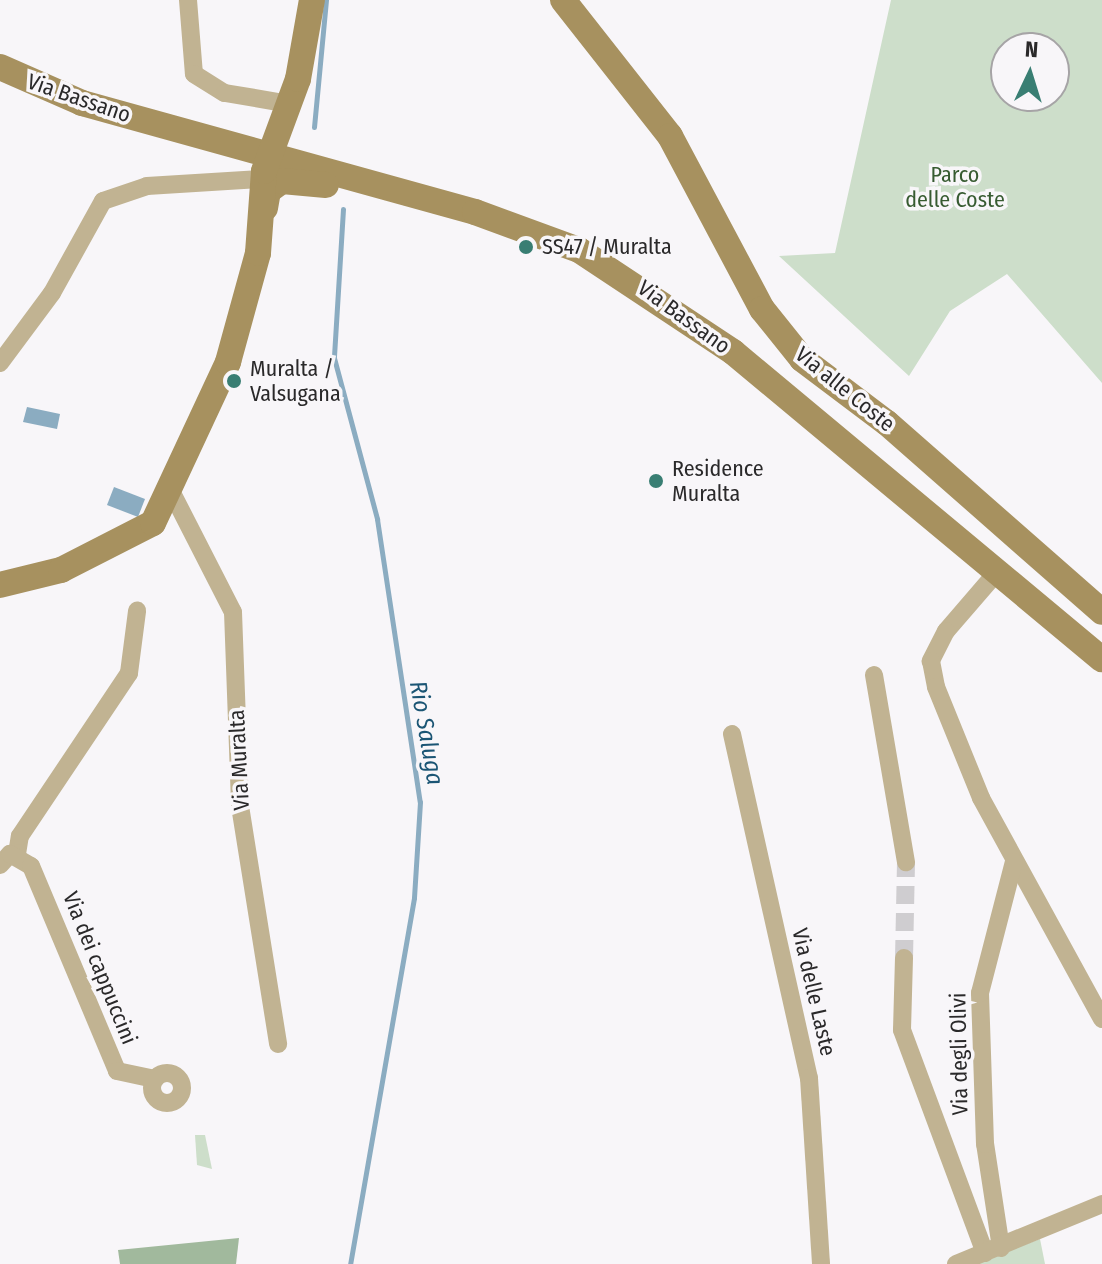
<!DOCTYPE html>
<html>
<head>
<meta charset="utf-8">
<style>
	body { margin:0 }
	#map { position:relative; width:1102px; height:1264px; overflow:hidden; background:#f8f6f9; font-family:"Fira Sans Condensed",sans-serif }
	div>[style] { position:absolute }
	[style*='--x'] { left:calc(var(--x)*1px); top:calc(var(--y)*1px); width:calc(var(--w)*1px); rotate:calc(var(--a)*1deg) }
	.green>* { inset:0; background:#cddeca }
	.forest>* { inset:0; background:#a1b99d }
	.water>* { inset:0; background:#8bacc1 }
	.stream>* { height:5px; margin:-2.5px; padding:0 2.5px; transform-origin:2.5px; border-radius:2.5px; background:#8bacc1 }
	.street-tunnel>* { height:18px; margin-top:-9px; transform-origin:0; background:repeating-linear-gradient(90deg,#cfcdd0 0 18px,transparent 0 27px) }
	.street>* { height:18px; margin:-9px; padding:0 9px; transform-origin:9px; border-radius:9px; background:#c1b392 }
	.street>.ring { margin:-9px; padding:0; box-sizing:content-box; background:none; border:18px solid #c1b392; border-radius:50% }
	.secondary>* { height:26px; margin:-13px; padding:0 13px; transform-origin:13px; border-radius:13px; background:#a7915f }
	.dots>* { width:22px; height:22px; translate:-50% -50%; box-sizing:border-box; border:4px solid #f8f6f9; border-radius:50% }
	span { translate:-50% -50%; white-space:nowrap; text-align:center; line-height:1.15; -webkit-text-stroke:7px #f8f6f9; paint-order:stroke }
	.street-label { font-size:22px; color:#2a292a }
	.park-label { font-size:22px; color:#375b31 }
	.poi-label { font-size:22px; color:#2a292a }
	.left { translate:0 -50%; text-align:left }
	.water-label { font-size:24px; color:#1b5574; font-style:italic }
	.north { position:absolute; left:990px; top:32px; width:80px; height:80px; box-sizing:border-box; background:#f8f6f9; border:2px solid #a6a4a6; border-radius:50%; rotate:4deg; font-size:22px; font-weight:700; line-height:32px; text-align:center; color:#2a292a }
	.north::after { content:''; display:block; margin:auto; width:28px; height:36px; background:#397e73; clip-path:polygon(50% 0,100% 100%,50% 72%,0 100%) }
</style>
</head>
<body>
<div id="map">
	<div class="green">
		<div style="clip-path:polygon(evenodd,891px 0,1102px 0,1102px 383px,1007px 274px,950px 311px,909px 376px,779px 256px,835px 253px,891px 0,1006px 48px,1054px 48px,1054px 96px,1006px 96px,1006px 48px)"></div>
		<div style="clip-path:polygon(195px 1135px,205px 1135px,212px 1169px,197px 1165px)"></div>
		<div style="clip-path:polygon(1040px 1239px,1045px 1264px,973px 1264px)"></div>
	</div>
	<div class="forest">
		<div style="clip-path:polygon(239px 1238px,236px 1264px,120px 1264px,118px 1250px)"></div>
	</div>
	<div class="water">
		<div style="clip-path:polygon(27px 407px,60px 414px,57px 429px,23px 422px)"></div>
		<div style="clip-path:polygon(114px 487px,145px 499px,138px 517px,107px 505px)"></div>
	</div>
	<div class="stream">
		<div style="--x:314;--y:127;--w:128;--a:-84.6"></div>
		<div style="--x:343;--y:209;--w:149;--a:93.5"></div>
		<div style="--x:334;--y:358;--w:167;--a:75"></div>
		<div style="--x:377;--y:519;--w:286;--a:81.4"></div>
		<div style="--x:420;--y:802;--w:96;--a:93.6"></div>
		<div style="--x:414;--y:898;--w:372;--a:99.9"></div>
	</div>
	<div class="street-tunnel">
		<div style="--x:904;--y:958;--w:96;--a:-88.8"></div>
	</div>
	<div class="street">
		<div style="--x:188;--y:0;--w:74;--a:85.4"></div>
		<div style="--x:194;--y:74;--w:36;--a:32"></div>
		<div style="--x:225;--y:93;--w:66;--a:9.6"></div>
		<div style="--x:0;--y:363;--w:87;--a:-53.4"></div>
		<div style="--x:52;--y:293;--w:105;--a:-61"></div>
		<div style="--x:103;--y:201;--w:46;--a:-18.8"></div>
		<div style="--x:147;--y:186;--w:116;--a:-3.5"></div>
		<div style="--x:170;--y:489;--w:138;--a:62.9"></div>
		<div style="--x:233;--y:612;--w:194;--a:87.9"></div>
		<div style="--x:240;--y:806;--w:241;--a:80.9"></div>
		<div style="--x:997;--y:572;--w:78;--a:130.8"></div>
		<div style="--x:946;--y:631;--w:34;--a:117"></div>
		<div style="--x:931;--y:661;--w:26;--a:79"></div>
		<div style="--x:936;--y:687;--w:120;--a:67.9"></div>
		<div style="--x:981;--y:798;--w:252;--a:61.3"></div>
		<div style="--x:874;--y:675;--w:190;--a:80.3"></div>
		<div style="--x:732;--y:734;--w:353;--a:77.4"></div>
		<div style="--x:809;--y:1078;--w:186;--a:86.3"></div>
		<div style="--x:17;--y:854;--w:18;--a:-81"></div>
		<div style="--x:20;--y:836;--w:196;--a:-56.2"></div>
		<div style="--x:129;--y:673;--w:63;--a:-82.6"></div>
		<div style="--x:0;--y:865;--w:15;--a:-48"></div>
		<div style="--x:10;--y:854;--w:24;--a:30"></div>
		<div style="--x:31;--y:866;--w:222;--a:67.2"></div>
		<div style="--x:117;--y:1071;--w:39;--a:12"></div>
		<div style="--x:904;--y:958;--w:72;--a:91.6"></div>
		<div style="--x:902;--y:1030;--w:238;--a:69.6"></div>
		<div class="ring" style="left:152px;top:1073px;width:12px;height:12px"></div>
		<div style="--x:1001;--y:1248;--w:105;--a:-98.7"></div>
		<div style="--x:985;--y:1144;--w:151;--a:-91.9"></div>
		<div style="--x:980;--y:993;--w:135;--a:-75.5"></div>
		<div style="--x:956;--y:1264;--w:158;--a:-22.3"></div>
	</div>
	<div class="secondary">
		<div style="--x:563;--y:0;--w:173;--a:51.8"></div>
		<div style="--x:670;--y:136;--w:196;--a:62"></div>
		<div style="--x:762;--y:309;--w:64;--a:51.3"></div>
		<div style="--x:802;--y:359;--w:106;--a:37"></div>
		<div style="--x:887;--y:423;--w:286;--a:41.3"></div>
		<div style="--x:0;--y:67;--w:90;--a:23.7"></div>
		<div style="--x:82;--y:103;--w:408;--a:15.5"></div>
		<div style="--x:475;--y:212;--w:111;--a:20.1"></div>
		<div style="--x:579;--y:250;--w:185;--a:33.5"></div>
		<div style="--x:733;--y:352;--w:480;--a:39.8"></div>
		<div style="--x:265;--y:208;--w:17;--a:-80"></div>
		<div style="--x:268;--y:191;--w:17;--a:-36"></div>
		<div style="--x:282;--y:181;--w:44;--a:5.2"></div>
		<div style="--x:0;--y:585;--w:63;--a:-13.8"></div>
		<div style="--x:61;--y:570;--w:103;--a:-27.1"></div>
		<div style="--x:153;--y:523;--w:178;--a:-65"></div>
		<div style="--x:228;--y:362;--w:113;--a:-74.6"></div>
		<div style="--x:258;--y:253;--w:82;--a:-85.8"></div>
		<div style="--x:264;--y:171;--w:98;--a:-69.7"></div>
		<div style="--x:298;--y:79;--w:80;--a:-80"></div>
	</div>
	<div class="dots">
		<div style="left:526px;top:247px;background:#397e73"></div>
		<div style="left:234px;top:381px;background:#397e73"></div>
		<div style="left:656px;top:481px;background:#397e73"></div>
	</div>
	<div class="street-label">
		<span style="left:79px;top:98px;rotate:19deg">Via Bassano</span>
		<span style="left:684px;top:317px;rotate:36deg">Via Bassano</span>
		<span style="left:845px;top:389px;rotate:39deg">Via alle Coste</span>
		<span style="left:239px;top:760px;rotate:-93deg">Via Muralta</span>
		<span style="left:100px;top:968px;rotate:68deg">Via dei cappuccini</span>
		<span style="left:814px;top:992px;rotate:77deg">Via delle Laste</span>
		<span style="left:959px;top:1054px;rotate:-91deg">Via degli Olivi</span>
	</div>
	<div class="park-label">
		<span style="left:955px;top:187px">Parco<br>delle Coste</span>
	</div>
	<div class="poi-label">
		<span class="left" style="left:542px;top:247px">SS47 / Muralta</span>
		<span class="left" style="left:250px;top:381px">Muralta /<br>Valsugana</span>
		<span class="left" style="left:672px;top:481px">Residence<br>Muralta</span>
	</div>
	<div class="water-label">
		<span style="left:426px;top:733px;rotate:80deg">Rio Saluga</span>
	</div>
	<div class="north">N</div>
</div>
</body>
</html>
